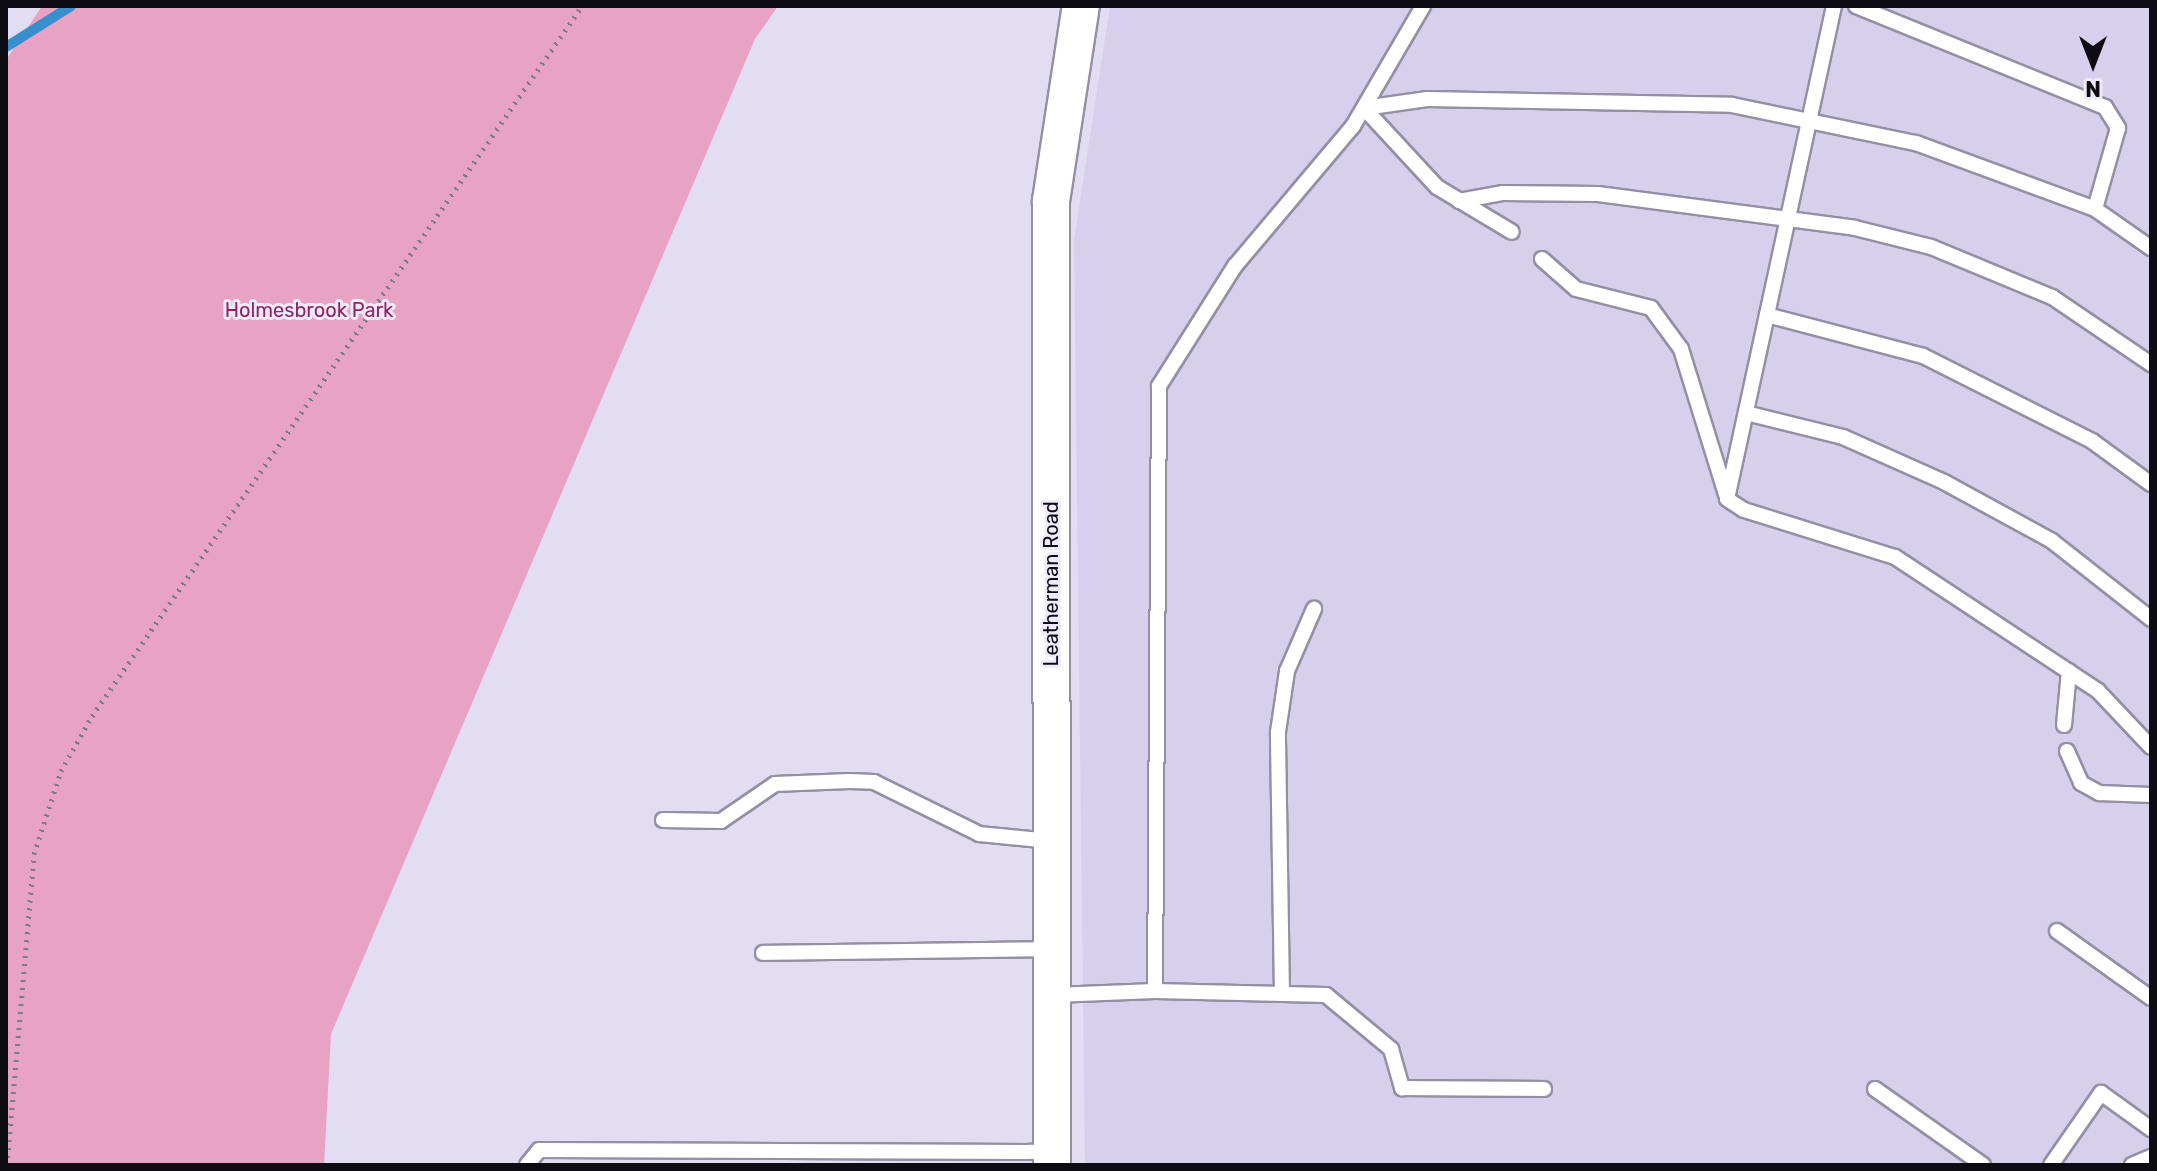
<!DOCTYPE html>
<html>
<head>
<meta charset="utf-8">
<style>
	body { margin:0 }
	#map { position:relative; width:2157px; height:1171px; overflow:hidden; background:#e2ddf2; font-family:Rubik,sans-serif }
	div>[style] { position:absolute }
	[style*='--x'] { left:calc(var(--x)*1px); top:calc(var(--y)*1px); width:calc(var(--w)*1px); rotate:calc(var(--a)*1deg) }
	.built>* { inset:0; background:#d7d0ec }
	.green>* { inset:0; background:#e8a2c3 }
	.stream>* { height:10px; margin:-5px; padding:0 5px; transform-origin:5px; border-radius:5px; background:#378fce }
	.path>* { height:5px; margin-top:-2.5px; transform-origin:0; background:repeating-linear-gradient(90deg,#7d7988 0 2px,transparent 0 8px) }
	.roads { filter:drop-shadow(2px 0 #9490a3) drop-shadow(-2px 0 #9490a3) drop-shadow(0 2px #9490a3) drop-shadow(0 -2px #9490a3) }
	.service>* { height:14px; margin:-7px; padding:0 7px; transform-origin:7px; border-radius:7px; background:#fff }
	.tertiary>* { height:36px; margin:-18px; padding:0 18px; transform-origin:18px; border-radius:18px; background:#fff }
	span { translate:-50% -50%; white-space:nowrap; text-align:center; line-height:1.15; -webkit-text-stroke:6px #efebfc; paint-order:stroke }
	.park-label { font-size:20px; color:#912463 }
	.street-label { font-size:20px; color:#0e0c13 }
	.frame { position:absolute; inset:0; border:8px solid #0e0c13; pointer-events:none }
	.north { position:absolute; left:2053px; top:24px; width:80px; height:80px; -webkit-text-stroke:6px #efebfc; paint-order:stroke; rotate:180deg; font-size:22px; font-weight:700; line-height:32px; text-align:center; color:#0e0c13 }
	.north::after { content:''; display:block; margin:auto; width:28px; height:36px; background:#0e0c13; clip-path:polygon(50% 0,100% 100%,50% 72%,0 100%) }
</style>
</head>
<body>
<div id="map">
	<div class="built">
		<div style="clip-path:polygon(1110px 6px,2151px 6px,2151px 1165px,1085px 1165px,1074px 240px)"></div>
	</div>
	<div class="green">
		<div style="clip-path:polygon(42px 6px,778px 6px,755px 39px,331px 1034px,324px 1165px,6px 1165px,6px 60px)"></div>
	</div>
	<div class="stream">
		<div style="--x:6;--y:47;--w:77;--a:-32.2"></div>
	</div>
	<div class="path">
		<div style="--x:7;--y:1165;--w:312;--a:-85"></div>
		<div style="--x:34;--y:854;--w:87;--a:-72"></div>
		<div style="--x:61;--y:771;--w:63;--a:-60.6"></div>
		<div style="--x:92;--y:716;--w:863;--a:-55.39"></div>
	</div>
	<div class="roads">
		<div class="service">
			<div style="--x:1834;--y:6;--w:504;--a:102.25"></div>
			<div style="--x:1727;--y:499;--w:20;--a:33"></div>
			<div style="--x:1744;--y:510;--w:158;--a:17.3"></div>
			<div style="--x:1895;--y:557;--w:243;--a:33.4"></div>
			<div style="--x:2098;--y:691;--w:77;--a:46.6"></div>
			<div style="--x:1856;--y:6;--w:269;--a:22.1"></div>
			<div style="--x:2105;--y:107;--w:25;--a:58"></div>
			<div style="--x:2118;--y:128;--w:84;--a:105.9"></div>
			<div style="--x:2095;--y:209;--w:68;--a:34.9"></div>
			<div style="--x:1364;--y:108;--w:64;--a:-8.1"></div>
			<div style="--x:1427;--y:99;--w:305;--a:1.1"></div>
			<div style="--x:1732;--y:105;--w:188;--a:11.7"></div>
			<div style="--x:1916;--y:143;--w:191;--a:20.2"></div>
			<div style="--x:1364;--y:108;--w:108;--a:47.3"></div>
			<div style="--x:1437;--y:187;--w:87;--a:31"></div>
			<div style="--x:1459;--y:201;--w:45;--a:-10.3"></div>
			<div style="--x:1503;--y:193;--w:95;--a:0.6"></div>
			<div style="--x:1598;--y:194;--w:259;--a:7.5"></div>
			<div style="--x:1855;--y:228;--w:78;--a:14"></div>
			<div style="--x:1931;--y:247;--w:131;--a:22.5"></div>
			<div style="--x:2052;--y:297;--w:120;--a:34.1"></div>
			<div style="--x:1542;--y:259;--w:45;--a:41.4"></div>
			<div style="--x:1576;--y:289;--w:77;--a:14.2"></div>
			<div style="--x:1651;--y:308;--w:51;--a:53.8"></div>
			<div style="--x:1681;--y:349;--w:152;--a:72.8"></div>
			<div style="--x:1767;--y:315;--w:161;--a:14.7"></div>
			<div style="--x:1923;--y:356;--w:189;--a:26.7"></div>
			<div style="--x:2092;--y:441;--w:73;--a:36.1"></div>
			<div style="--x:1746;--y:413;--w:100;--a:13.9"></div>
			<div style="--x:1843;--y:437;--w:111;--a:24"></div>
			<div style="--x:1944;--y:482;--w:123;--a:28.6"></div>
			<div style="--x:2052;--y:541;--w:126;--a:38.2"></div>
			<div style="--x:2064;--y:725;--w:54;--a:-84.7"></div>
			<div style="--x:2067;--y:751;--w:35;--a:66"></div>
			<div style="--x:2081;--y:783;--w:21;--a:29"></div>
			<div style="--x:2099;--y:793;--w:52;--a:2.2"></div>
			<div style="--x:663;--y:820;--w:58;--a:1"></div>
			<div style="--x:721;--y:821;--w:65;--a:-34.4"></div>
			<div style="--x:775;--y:784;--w:74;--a:-2.3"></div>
			<div style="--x:849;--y:781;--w:25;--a:2"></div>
			<div style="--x:874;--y:782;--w:117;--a:26.3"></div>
			<div style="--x:979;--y:834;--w:72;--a:5.6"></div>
			<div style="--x:2057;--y:931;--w:115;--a:35.5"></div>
			<div style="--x:763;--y:953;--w:288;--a:-0.8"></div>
			<div style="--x:1155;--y:991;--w:171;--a:1.3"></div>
			<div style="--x:1326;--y:995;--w:85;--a:39.7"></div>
			<div style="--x:1391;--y:1049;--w:41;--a:74.2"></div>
			<div style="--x:1402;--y:1088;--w:142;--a:0.4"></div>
			<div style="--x:1282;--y:994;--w:262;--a:-90.9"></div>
			<div style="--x:1278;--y:732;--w:62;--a:-81.6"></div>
			<div style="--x:1287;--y:671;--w:68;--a:-66.5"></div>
			<div style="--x:1054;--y:995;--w:101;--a:-2.3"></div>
			<div style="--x:1155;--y:991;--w:605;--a:-89.62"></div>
			<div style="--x:1159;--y:386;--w:142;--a:-57.7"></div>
			<div style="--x:1235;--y:266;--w:183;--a:-49.9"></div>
			<div style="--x:1353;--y:126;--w:139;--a:-59.7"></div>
			<div style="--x:1875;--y:1089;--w:132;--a:35.1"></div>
			<div style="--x:527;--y:1165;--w:19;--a:-51"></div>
			<div style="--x:539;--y:1150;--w:513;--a:0.22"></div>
			<div style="--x:2051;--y:1165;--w:88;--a:-55.2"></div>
			<div style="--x:2101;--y:1093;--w:62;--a:35.8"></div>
			<div style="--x:2132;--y:1165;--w:21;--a:-23"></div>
		</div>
		<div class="tertiary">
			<div style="--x:1052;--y:1165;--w:964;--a:-90.06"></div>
			<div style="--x:1051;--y:201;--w:197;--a:-81.3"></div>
		</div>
	</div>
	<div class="park-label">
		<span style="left:309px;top:310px">Holmesbrook Park</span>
	</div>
	<div class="street-label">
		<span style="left:1051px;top:584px;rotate:-90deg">Leatherman Road</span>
	</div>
	<div class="frame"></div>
	<div class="north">N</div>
</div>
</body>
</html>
